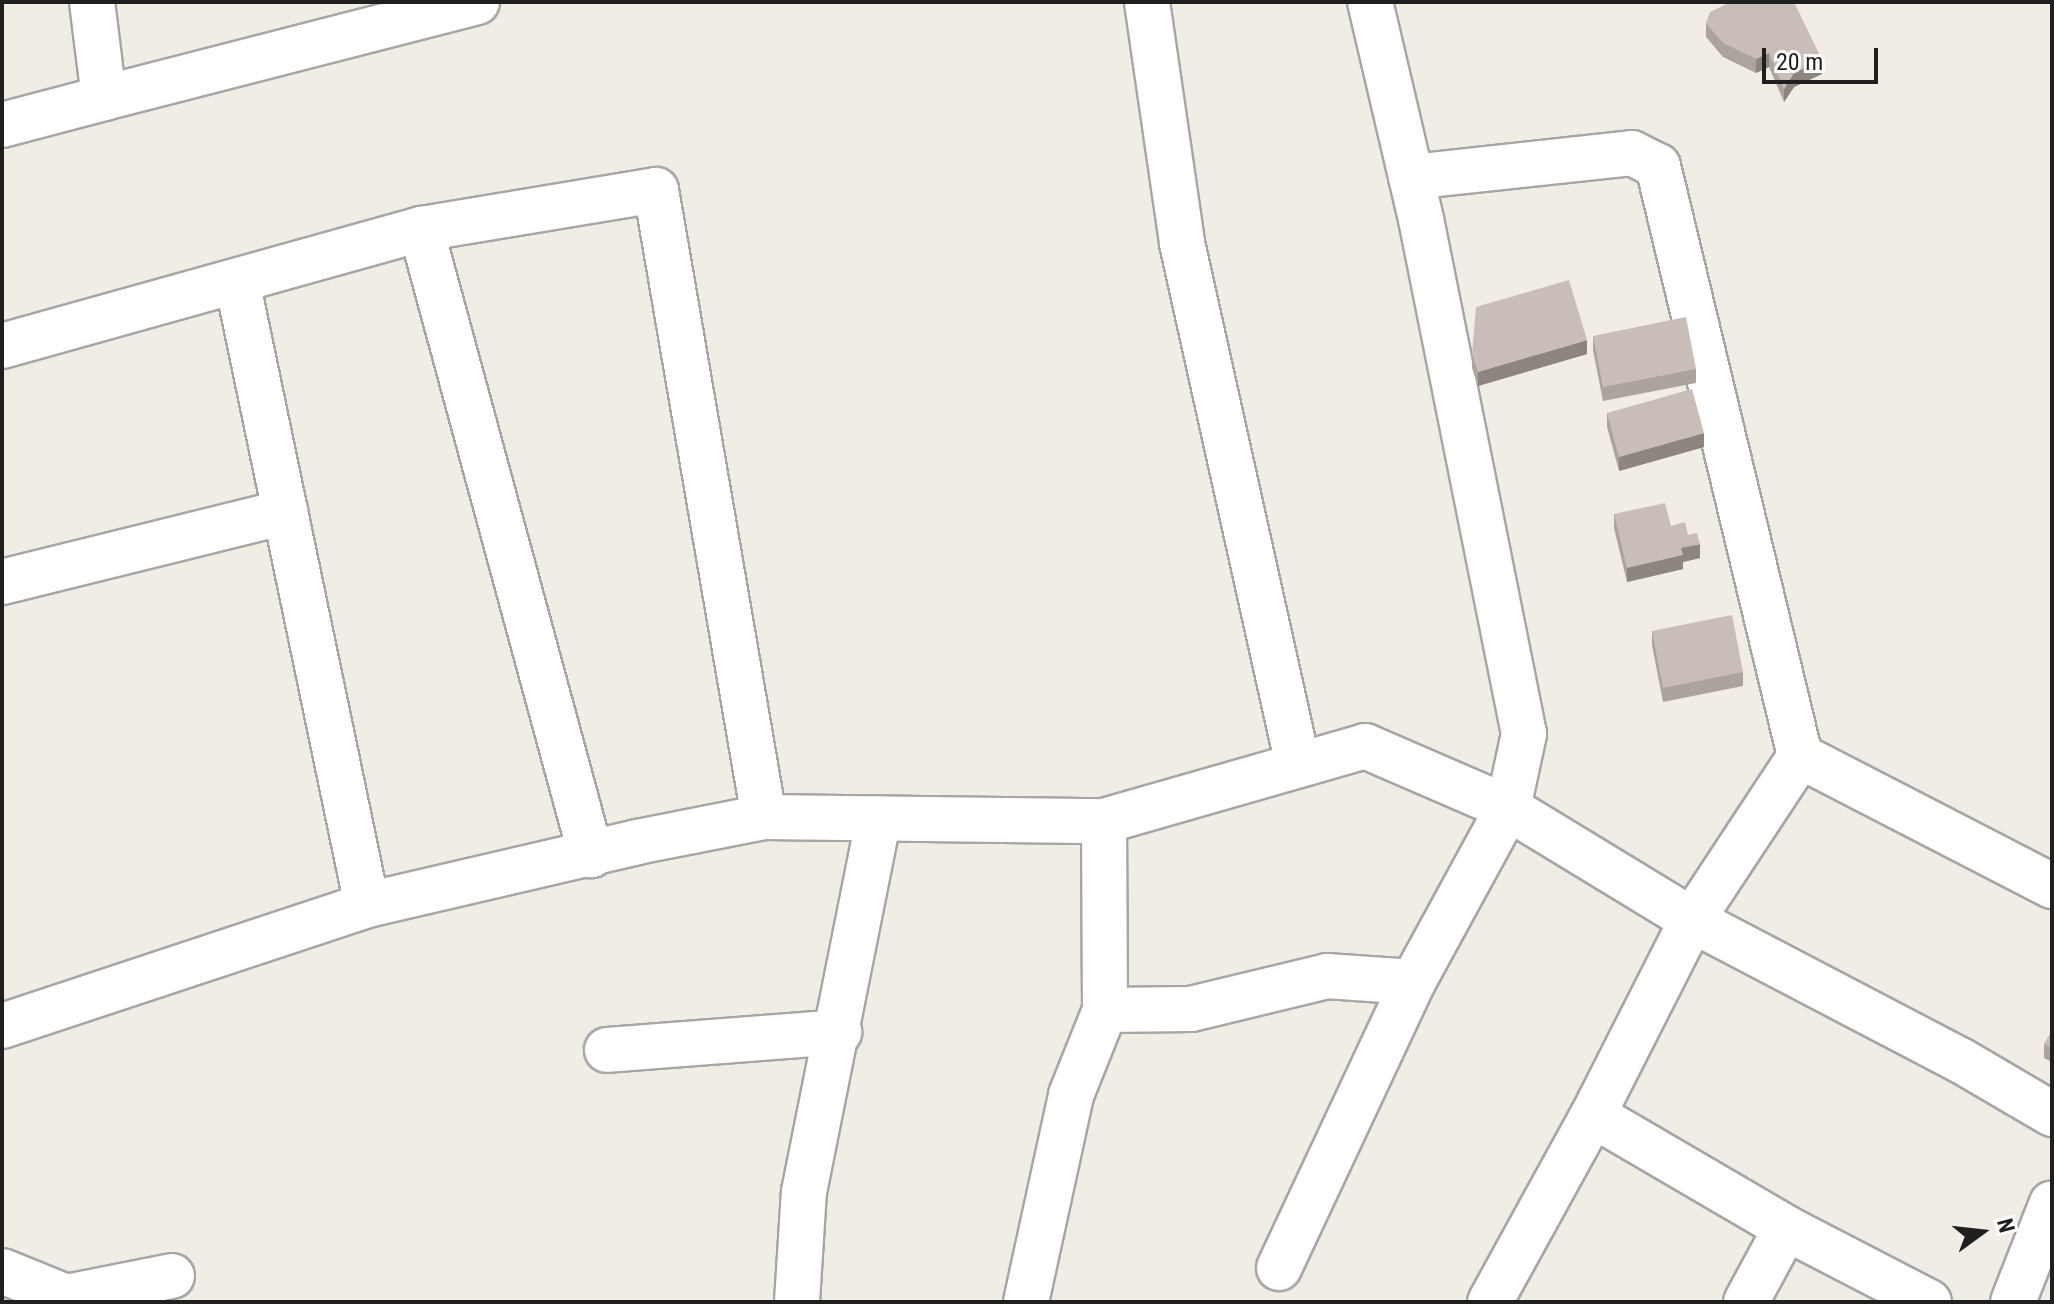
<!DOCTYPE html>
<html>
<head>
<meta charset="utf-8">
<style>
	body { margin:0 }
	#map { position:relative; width:2054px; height:1304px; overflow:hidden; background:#f1ece4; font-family:"Roboto Condensed",sans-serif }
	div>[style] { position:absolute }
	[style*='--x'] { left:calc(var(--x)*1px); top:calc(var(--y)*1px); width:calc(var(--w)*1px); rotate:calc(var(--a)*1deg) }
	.roads { filter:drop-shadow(2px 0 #a6a6a6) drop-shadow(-2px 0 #a6a6a6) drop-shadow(0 2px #a6a6a6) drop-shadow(0 -2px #a6a6a6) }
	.minor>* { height:44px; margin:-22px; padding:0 22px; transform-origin:22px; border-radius:22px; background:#fff }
	.wall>* { inset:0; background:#ada39d }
	.shaded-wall>* { inset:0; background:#8d8580 }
	.building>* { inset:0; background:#c9beb7 }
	span { translate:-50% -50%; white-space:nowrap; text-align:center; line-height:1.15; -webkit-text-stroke:8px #fff; paint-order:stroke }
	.frame { position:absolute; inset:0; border:4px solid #1f1f1f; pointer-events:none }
	.north { position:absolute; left:1942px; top:1192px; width:80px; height:80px; -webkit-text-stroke:6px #fff; paint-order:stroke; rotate:75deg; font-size:22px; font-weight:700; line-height:32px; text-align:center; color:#1f1f1f }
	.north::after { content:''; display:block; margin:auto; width:28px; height:36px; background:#1f1f1f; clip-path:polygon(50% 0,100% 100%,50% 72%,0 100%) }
	.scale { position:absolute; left:1762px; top:48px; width:116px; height:36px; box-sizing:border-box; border:4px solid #1f1f1f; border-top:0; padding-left:10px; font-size:24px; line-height:28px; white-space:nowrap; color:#1f1f1f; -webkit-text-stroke:6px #fff; paint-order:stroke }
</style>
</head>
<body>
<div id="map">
	<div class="roads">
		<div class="minor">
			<div style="--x:1147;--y:2;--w:244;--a:81.7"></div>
			<div style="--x:1182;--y:243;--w:535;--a:77.47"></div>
			<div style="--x:104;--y:98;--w:385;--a:-14.4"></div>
			<div style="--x:2;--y:125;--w:106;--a:-14.8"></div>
			<div style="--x:104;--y:98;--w:97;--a:-97.1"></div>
			<div style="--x:1411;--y:177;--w:222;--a:-6.2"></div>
			<div style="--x:1632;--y:153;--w:29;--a:27"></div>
			<div style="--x:1658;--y:166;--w:607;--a:76.47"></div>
			<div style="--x:421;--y:229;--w:649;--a:74.81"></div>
			<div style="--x:237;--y:281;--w:637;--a:78.23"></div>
			<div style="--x:2;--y:346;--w:435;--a:-15.6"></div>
			<div style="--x:421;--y:229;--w:238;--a:-9.4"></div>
			<div style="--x:656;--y:190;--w:636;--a:80.23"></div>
			<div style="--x:2;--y:582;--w:292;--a:-13.9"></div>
			<div style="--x:1105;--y:1010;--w:86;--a:-0.7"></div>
			<div style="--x:1191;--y:1009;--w:140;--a:-13.6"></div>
			<div style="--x:1327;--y:976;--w:86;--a:4"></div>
			<div style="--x:2;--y:1026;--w:385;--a:-18.3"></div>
			<div style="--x:367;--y:905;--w:277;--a:-13.1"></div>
			<div style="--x:637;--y:842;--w:129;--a:-11.1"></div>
			<div style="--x:764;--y:817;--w:340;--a:0.7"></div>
			<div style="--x:1104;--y:821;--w:272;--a:-16"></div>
			<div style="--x:1365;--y:746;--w:156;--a:23.4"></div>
			<div style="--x:1508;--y:808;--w:215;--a:31.3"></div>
			<div style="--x:1692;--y:920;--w:196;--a:-56.6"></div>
			<div style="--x:1800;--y:756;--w:284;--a:27.3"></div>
			<div style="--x:607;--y:1050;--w:233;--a:-4.4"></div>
			<div style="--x:1593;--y:1115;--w:224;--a:30.3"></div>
			<div style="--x:1786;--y:1228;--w:161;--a:27.4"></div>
			<div style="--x:1279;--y:1268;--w:316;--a:-64.9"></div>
			<div style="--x:1413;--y:982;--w:198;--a:-61.4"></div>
			<div style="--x:1508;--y:808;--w:76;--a:-77.8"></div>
			<div style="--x:1524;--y:734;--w:525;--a:-101.31"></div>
			<div style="--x:1421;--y:219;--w:223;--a:-103.2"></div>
			<div style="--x:2;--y:1271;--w:69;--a:22.1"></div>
			<div style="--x:66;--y:1297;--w:108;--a:-11.2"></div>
			<div style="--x:797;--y:1302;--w:110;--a:-86.4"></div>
			<div style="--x:804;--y:1192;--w:381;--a:-78.7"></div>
			<div style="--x:1026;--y:1302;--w:212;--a:-77.7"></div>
			<div style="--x:1071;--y:1095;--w:92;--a:-68.2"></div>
			<div style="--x:1105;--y:1010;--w:189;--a:-90.3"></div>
			<div style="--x:1490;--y:1302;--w:213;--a:-61.2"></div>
			<div style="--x:1593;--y:1115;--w:219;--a:-63.1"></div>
			<div style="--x:1692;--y:920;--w:302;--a:27.6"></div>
			<div style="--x:1960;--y:1060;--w:107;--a:30.4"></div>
			<div style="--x:1746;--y:1302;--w:84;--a:-61.6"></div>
			<div style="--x:2013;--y:1302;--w:106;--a:-68.5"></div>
		</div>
	</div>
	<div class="wall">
		<div style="clip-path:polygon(1706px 23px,1822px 74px,1794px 87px,1784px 102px,1769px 67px,1756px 73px,1723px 57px,1706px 37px)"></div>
		<div style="clip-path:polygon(1593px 336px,1696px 369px,1696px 383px,1603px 401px,1593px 350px)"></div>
		<div style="clip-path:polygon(1472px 354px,1587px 354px,1478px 386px,1472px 368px)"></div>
		<div style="clip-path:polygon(1607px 413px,1704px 447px,1619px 471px,1607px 427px)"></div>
		<div style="clip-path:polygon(1614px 514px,1671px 526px,1688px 535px,1700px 558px,1683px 562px,1683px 569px,1627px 582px,1614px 528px)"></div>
		<div style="clip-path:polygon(1652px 631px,1743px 672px,1743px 686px,1663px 702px,1652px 645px)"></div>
		<div style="clip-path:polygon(2052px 1031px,2052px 1062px,2044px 1058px,2044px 1044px)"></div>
	</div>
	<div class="shaded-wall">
		<div style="clip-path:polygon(1769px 53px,1769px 67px,1756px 73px,1756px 59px)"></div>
		<div style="clip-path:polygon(1822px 60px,1822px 74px,1794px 87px,1784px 102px,1784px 89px,1794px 73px)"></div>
		<div style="clip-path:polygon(1587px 340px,1587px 354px,1478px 386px,1478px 372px)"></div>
		<div style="clip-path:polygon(1704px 433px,1704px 447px,1619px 471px,1619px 457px)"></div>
		<div style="clip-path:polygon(1700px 544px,1700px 558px,1683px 562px,1683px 569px,1627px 582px,1627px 568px,1681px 548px)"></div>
	</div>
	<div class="building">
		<div style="clip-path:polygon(1731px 2px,1794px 2px,1822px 60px,1794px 73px,1784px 89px,1769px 53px,1756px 59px,1723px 43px,1706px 23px,1710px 12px)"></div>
		<div style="clip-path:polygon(1569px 280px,1587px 340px,1478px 372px,1472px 354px,1476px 307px)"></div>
		<div style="clip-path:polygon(1686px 317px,1696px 369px,1603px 387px,1593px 336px)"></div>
		<div style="clip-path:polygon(1692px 389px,1704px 433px,1619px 457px,1607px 413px)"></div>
		<div style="clip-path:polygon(1665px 503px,1671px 526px,1685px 522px,1688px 535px,1697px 533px,1700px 544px,1681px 548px,1683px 555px,1627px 568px,1614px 514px)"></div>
		<div style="clip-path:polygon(1732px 615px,1743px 672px,1663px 688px,1652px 631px)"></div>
		<div style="clip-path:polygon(2052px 1031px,2052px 1048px,2044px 1044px)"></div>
	</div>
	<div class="frame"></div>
	<div class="north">N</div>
	<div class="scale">20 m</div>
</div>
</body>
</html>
